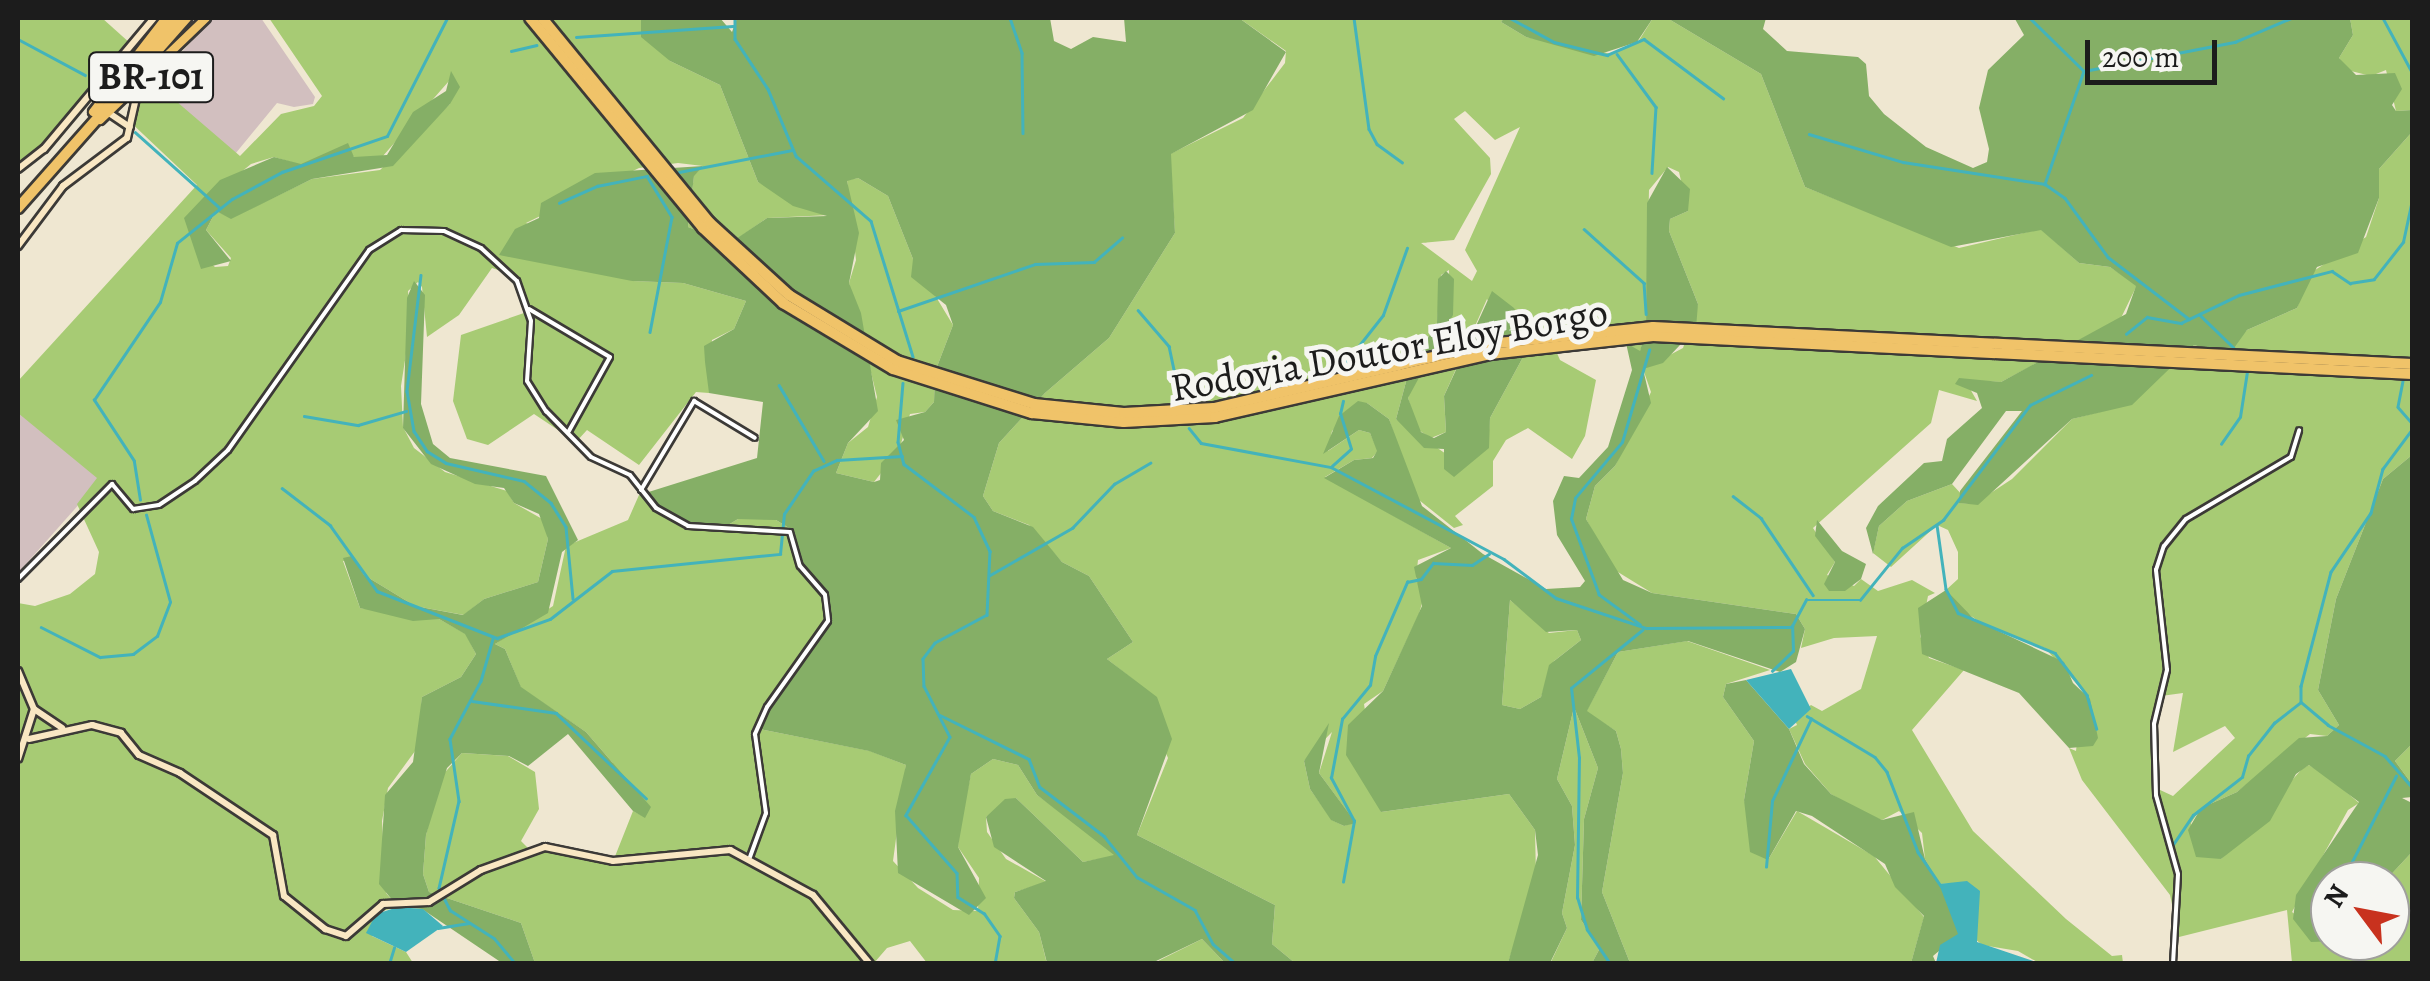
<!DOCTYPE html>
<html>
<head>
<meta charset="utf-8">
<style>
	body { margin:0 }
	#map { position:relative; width:2430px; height:981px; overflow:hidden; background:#efe7d1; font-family:Alegreya,serif }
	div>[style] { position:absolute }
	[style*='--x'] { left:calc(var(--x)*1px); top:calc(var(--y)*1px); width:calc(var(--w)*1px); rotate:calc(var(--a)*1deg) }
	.industrial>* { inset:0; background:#d2bfbf }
	.green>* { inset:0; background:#a7cb74 }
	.forest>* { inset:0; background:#85af66 }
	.water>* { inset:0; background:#43b3bb }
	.stream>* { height:2.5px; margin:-1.25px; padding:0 1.25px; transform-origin:1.25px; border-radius:1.25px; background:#43b3bb }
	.roads { filter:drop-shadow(2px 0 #3c3a37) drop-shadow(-2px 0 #3c3a37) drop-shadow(0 2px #3c3a37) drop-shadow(0 -2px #3c3a37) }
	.street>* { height:4px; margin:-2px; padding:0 2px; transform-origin:2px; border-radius:2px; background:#fff }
	.secondary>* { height:6px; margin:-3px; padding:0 3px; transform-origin:3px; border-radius:3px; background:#f9e7c3 }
	.primary>* { height:8px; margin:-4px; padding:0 4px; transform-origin:4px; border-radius:4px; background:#f0c369 }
	.highway>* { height:10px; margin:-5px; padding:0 5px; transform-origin:5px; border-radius:5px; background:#f0c369 }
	span { translate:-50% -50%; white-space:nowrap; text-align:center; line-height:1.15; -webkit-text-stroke:10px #f6f6f2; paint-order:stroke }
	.shield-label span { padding:2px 8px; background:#f6f6f2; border:2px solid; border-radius:8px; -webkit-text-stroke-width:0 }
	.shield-label { font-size:38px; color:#1c1c1c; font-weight:700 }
	.street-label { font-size:40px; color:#1c1c1c }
	.frame { position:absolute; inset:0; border:20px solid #1c1c1c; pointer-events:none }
	.north { position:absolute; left:2310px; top:861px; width:100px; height:100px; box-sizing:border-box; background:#f6f6f2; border:2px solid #9f9f9c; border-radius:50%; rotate:302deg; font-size:28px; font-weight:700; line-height:40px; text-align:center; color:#1c1c1c }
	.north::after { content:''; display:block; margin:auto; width:35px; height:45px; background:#c8321e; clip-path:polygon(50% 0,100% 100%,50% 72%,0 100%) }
	.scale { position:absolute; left:2085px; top:40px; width:132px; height:45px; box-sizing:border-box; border:5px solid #1c1c1c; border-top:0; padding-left:12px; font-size:30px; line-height:35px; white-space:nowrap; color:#1c1c1c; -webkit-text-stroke:8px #f6f6f2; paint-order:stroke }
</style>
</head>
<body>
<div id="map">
	<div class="industrial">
		<div style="clip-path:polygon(212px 18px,261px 18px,315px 97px,313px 104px,294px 107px,277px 103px,231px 159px,150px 88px)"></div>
		<div style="clip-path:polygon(18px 396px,105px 475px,18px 573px)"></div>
	</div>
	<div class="green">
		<div style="clip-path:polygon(18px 18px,102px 18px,131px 44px,64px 129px,18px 169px)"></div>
		<div style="clip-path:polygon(evenodd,269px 18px,642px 18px,670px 61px,720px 85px,758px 182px,830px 215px,767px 218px,730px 244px,688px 227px,694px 175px,703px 166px,678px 163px,639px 168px,526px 223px,633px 281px,683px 283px,746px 301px,734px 329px,712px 340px,709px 393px,696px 392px,639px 465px,587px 430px,576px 442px,534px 414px,488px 445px,467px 439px,453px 401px,461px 335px,524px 313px,516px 286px,510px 274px,492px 268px,459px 315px,427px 337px,422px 287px,418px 282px,408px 291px,410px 328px,401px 386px,403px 427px,414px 448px,445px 472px,507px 491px,514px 503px,544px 520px,548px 539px,538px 582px,484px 599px,464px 615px,415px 606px,364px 575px,356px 560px,343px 561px,360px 608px,439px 619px,466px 634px,476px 654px,461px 677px,422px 697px,418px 747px,388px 788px,382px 821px,386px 893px,398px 907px,382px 911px,372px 936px,406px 952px,413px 963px,18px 963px,18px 603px,35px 606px,70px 594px,95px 574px,99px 552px,77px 504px,97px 478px,18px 413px,18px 381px,197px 185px,126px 118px,155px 83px,240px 156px,281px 114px,314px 106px,322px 96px,269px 18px,449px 81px,450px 104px,380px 170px,312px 179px,231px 218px,216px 211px,206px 230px,231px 258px,228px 266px,215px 267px,202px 256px,189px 215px,251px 164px,274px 157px,301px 165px,345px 146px,354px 157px,382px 157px,449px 81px)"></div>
		<div style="clip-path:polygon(evenodd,1239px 18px,1504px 18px,1501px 22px,1526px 37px,1612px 54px,1638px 42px,1653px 18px,1667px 18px,1761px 74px,1805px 187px,1959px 248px,2041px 229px,2079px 263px,2110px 267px,2137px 285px,2121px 318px,2001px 382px,1965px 380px,1977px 401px,1939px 390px,1931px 423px,1813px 528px,1835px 562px,1827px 575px,1854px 586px,1861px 579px,1878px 591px,1912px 580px,1935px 593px,1928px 596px,1920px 636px,1929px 658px,1964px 670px,1912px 730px,1973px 831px,2066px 919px,2112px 956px,2122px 955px,2123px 963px,2039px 963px,2018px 951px,1982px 945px,1972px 936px,1979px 891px,1962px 883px,1939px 884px,1925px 859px,1922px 833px,1899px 811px,1882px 820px,1866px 815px,1831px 794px,1805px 764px,1789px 729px,1797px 725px,1794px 718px,1811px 705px,1822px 711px,1861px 689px,1877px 636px,1834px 638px,1801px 648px,1805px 629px,1796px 614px,1652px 593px,1613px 569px,1586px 519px,1595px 486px,1615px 466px,1651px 392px,1643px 369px,1683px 348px,1698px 304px,1669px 231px,1670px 219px,1688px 211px,1679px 172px,1668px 167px,1649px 190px,1646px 329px,1640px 352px,1588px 329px,1546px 328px,1560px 360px,1596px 380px,1585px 436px,1572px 459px,1528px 428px,1506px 440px,1493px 461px,1493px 486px,1455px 516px,1463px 525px,1454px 528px,1414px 496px,1389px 419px,1367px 403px,1332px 431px,1328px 451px,1359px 430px,1370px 433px,1378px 451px,1372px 458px,1354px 460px,1325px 477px,1451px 548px,1418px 560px,1416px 579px,1424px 596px,1419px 614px,1383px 691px,1364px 704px,1381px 812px,1509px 794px,1535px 830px,1536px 877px,1508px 963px,1295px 963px,1272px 944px,1275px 905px,1137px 835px,1168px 758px,1135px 681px,1107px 659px,1133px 642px,1089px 576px,1062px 562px,1029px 525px,993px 511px,983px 496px,999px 443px,1045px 393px,1109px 338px,1175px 233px,1170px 154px,1243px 118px,1285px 63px,1286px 51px,1239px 18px,1465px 111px,1495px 140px,1520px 127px,1465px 250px,1477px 271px,1472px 281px,1421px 243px,1454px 240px,1491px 174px,1490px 158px,1454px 119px,1465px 111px,1239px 18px,1449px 270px,1450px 325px,1417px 373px,1408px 398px,1417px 429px,1431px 438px,1446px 432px,1444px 396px,1487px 299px,1522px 359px,1490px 418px,1488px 442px,1446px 454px,1396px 419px,1410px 367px,1437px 323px,1441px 275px,1449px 270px,1239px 18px,1332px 732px,1319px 773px,1355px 822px,1344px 826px,1332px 820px,1310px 789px,1304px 761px,1332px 732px)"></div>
		<div style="clip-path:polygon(2350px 18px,2412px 18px,2412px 110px,2396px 111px,2386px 70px,2371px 76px,2347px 70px,2339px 58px,2353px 35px)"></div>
		<div style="clip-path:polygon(evenodd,2412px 132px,2412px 455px,2383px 479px,2336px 599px,2318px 690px,2339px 725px,2327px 736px,2310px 734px,2237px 792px,2201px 808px,2191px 823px,2195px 844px,2221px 859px,2302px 769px,2309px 765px,2330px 778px,2359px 803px,2348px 810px,2292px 912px,2334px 945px,2390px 941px,2390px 881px,2385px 881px,2412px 852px,2412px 963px,2292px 963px,2287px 910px,2179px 937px,2170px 895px,2082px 780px,2069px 748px,2076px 751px,2083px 691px,2045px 648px,1985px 626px,1952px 602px,1946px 590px,1958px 579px,1958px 552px,1948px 530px,1937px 525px,1891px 567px,1873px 553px,1879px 526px,1907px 501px,1952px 484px,1963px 496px,1960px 503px,1974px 504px,2012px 479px,2072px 419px,2107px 410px,2194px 345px,2220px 353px,2247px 330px,2297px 308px,2309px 274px,2366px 237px,2379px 198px,2379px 169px,2412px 132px,2183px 693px,2173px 752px,2225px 726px,2235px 738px,2173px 796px,2158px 789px,2154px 719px,2161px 696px,2183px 693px)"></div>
		<div style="clip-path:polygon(858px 178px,888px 196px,913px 259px,953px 325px,935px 372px,934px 402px,925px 412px,910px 414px,899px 450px,874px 482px,836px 473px,848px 443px,868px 427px,877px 397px,849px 283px,856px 260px,847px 180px)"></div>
		<div style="clip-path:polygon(639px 495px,654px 511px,723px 528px,738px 519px,771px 517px,789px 528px,793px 555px,827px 602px,827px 625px,755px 728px,870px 751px,906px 765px,893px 861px,918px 888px,953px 910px,978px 911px,979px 878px,958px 847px,959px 829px,971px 774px,993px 759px,1018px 765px,1037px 795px,1113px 850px,1115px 856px,1083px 862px,1016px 798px,986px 817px,987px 832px,1006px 859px,1047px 882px,1015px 892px,1014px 898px,1039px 932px,1047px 964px,927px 963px,910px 941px,887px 948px,874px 963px,535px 963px,521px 923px,429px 892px,423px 874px,426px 835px,440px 778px,462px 753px,508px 756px,535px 772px,539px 809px,521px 841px,528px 848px,551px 843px,612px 864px,633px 811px,645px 817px,612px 762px,586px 732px,521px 688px,505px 649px,495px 644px,553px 606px,566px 546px,628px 520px)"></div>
		<div style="clip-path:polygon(1510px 600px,1549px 633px,1577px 630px,1581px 640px,1554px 661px,1541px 697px,1520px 709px,1502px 705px)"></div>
		<div style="clip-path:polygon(1687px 641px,1770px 670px,1726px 684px,1723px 697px,1754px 741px,1744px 800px,1768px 860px,1797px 811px,1874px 856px,1924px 917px,1911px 963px,1630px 963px,1602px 892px,1623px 773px,1621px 749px,1616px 731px,1586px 712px,1618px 652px)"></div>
		<div style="clip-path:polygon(1574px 707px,1598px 768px,1584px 819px,1581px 920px,1600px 948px,1592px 963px,1550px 964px,1567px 928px,1562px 913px,1575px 845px,1572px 806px,1557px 779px)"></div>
		<div style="clip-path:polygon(2412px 744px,2412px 784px,2395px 761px)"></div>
		<div style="clip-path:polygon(1202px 939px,1225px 963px,1152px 964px)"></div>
	</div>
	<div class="forest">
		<div style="clip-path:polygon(evenodd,641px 18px,720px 18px,732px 32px,737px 18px,1050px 18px,1054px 41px,1071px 49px,1093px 37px,1126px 42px,1124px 18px,1239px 18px,1286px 52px,1253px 110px,1171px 154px,1175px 233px,1109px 338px,1045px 393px,999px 443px,983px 496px,993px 511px,1033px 527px,1062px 562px,1089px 576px,1133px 642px,1107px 659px,1157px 697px,1172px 739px,1137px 835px,1275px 905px,1272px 944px,1295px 963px,1225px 963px,1202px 939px,1152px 963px,1047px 963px,1039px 932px,1014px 898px,1015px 892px,1046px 881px,994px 847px,986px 817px,1005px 799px,1016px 798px,1083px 862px,1114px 855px,1037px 795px,1018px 765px,993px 759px,971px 774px,958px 847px,986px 898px,969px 915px,898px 873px,895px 811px,906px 765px,869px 751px,755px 728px,827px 625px,826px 602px,798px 568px,789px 528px,776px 520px,738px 519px,723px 528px,690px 530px,654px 511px,639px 495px,757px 458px,763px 402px,709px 393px,705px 362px,704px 346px,734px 329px,746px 301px,683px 283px,632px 281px,499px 255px,515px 229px,539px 218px,541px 203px,595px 173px,703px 166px,694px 176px,688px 227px,730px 243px,767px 218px,827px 216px,793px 206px,758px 182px,720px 85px,670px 61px,641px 37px,641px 18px,858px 178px,888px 196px,913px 259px,911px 277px,946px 305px,953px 325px,935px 372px,934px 402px,925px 412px,896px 420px,904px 440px,881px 463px,880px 480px,874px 482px,836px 473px,848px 443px,878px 411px,861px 313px,849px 283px,859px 233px,847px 181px,858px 178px)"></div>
		<div style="clip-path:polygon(1504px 18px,1653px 18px,1637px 42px,1594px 56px,1526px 37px,1501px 22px)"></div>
		<div style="clip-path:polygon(1667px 18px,1766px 18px,1763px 29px,1787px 51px,1858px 57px,1866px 64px,1869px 96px,1884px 114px,1926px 147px,1973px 168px,1987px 162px,1989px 149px,1979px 108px,1988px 70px,2024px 35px,2015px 19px,2004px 18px,2350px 18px,2353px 35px,2339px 58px,2356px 75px,2395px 73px,2402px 89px,2392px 105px,2396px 111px,2412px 110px,2412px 132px,2379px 169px,2379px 198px,2358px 253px,2317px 267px,2297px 308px,2247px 330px,2229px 355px,2194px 345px,2132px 405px,2072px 419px,1978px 505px,1959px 503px,1960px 491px,2022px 411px,2006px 411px,1952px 484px,1907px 501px,1879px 526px,1873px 554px,1866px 528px,1878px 506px,1924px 463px,1942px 461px,1947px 439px,1982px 408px,1977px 393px,1955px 384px,1959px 378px,2001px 382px,2126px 314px,2136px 286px,2110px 267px,2079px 263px,2041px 230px,1951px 247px,1805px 187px,1761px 74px)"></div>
		<div style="clip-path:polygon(451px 71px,460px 87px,450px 104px,393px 166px,312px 179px,231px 219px,216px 211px,206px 230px,231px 261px,201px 269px,184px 218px,220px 180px,274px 157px,301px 164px,348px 143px,354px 157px,387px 155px,413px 112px,446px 91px)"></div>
		<div style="clip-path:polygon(evenodd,1667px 167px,1690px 189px,1688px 211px,1670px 219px,1669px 231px,1698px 304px,1696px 328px,1663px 363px,1643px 369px,1651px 403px,1615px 466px,1595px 486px,1586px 519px,1623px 580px,1652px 593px,1796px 614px,1805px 629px,1796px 662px,1780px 672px,1688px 641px,1618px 652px,1587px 711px,1616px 731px,1621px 749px,1623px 773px,1602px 892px,1630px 963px,1592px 963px,1600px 948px,1581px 920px,1584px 819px,1598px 768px,1574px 707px,1557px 779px,1572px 806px,1575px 845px,1562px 913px,1567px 928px,1550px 963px,1508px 963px,1538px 855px,1535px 830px,1509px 794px,1381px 812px,1346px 755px,1348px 725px,1383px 691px,1422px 606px,1414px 567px,1451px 548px,1324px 478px,1354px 460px,1373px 458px,1377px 451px,1370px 433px,1359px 430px,1323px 454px,1339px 416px,1358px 401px,1367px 403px,1389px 419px,1422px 506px,1483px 554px,1546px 589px,1580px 587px,1585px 581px,1557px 535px,1553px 501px,1564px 476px,1579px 478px,1608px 447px,1632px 370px,1626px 343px,1640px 351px,1646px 329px,1647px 203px,1667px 167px,1510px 600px,1546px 632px,1577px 630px,1581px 640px,1549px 665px,1541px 697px,1520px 709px,1502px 705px,1510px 600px)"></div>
		<div style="clip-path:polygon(1446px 271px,1454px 279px,1453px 315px,1408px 398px,1421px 432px,1434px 438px,1446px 432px,1444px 396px,1492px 291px,1514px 308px,1525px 327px,1522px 359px,1490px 418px,1489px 448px,1454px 477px,1444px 469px,1444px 449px,1424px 448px,1396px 419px,1410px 367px,1437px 323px,1438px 279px)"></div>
		<div style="clip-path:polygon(414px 281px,425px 295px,421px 404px,433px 444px,450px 458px,546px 476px,578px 540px,562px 552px,548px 613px,495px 644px,505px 649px,521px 687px,586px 732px,651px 807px,645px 818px,633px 811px,568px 734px,528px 766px,509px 756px,462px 753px,447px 768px,426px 835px,423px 874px,429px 892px,521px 923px,535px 963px,502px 963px,422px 909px,398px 907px,379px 884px,385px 795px,413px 762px,422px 697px,461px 677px,476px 654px,465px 634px,439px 619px,413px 621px,360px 608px,343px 558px,352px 556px,364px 575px,415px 606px,463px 615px,484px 599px,538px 582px,548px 539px,539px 514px,514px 503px,504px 488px,475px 484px,431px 464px,403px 428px,407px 298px)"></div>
		<div style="clip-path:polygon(2412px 455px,2412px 744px,2395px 761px,2412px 784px,2412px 797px,2402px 798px,2412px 803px,2412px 852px,2385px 881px,2330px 881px,2330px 941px,2340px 941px,2311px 942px,2293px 919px,2296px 895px,2359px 802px,2309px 765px,2296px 774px,2270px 821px,2221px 859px,2196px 857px,2188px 830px,2201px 808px,2237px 792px,2299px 738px,2327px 736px,2339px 725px,2318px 690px,2336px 599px,2383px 479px)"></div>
		<div style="clip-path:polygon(1817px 520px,1842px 551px,1866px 564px,1861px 579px,1845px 591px,1829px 591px,1824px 584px,1835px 562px,1815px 536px)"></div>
		<div style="clip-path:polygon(1946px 590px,1975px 620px,2064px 662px,2073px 683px,2090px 699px,2098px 738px,2093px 746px,2069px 748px,2019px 693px,1922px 654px,1918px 608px)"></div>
		<div style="clip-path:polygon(1746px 680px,1789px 729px,1804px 764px,1831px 794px,1882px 820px,1914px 812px,1925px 859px,1947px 897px,1959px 934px,1933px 956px,1936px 963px,1911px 963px,1924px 916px,1895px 887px,1885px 864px,1812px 816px,1796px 811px,1768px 860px,1750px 852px,1744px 800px,1754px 741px,1723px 697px,1726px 684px)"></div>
		<div style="clip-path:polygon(1329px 723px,1319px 773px,1356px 823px,1344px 826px,1331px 820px,1310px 789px,1304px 761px)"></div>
	</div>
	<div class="water">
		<div style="clip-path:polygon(1791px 669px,1811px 709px,1789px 729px,1746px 680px)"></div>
		<div style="clip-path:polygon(1967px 881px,1980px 891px,1977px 942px,2039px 963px,1936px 963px,1940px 945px,1958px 934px,1939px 884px)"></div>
		<div style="clip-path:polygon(398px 907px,423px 909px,443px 926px,406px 952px,366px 933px,376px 914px)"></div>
	</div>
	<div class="stream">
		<div style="--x:735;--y:18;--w:21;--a:90"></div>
		<div style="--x:735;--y:39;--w:60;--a:56.6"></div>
		<div style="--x:768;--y:89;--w:73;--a:67.3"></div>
		<div style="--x:796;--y:156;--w:99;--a:40.9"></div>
		<div style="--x:871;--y:221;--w:142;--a:72.8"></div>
		<div style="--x:1010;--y:18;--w:37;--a:71"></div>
		<div style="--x:1022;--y:53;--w:80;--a:89.3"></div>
		<div style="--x:1354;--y:18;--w:112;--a:82.3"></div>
		<div style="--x:1369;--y:129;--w:17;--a:62"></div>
		<div style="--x:1377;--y:144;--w:31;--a:36"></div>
		<div style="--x:1510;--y:18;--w:50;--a:28.6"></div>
		<div style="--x:1554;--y:42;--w:55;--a:13.8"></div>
		<div style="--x:1607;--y:55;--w:40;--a:-23.4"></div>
		<div style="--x:1644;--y:39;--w:99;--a:36.8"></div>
		<div style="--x:2030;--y:18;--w:76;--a:44.5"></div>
		<div style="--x:2084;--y:71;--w:120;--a:109"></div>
		<div style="--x:2383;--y:18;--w:61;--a:61.8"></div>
		<div style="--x:576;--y:37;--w:157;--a:-4"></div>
		<div style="--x:18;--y:39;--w:76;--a:28.2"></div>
		<div style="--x:511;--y:51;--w:26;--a:-13"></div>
		<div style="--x:1617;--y:54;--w:66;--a:53.7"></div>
		<div style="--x:1656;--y:107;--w:66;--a:93.5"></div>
		<div style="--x:2084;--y:71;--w:154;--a:-10.9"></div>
		<div style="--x:2235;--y:42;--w:61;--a:-23.2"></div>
		<div style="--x:135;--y:132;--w:113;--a:41.8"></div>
		<div style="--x:1809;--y:134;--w:98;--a:16.6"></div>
		<div style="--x:1903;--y:162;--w:144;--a:8.8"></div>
		<div style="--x:2045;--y:184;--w:24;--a:35"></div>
		<div style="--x:2065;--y:198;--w:73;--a:53.9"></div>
		<div style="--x:2108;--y:257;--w:102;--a:37.4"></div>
		<div style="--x:679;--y:172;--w:115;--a:-11"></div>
		<div style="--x:559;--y:203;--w:42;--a:-24.1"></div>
		<div style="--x:597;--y:186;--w:51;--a:-11.3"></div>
		<div style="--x:647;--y:176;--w:48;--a:58.6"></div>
		<div style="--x:672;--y:217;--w:117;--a:100.8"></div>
		<div style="--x:1584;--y:229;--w:81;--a:42"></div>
		<div style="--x:1644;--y:283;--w:31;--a:86"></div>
		<div style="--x:421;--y:275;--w:117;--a:96.9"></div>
		<div style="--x:407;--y:391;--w:41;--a:80.1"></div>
		<div style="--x:414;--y:431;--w:24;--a:57"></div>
		<div style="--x:427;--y:451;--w:22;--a:32"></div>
		<div style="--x:446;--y:463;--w:80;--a:13"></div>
		<div style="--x:524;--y:481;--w:35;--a:39"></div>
		<div style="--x:551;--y:503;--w:28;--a:58"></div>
		<div style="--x:566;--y:527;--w:72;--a:84.4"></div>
		<div style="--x:1138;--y:310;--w:48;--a:49.3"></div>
		<div style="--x:1169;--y:346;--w:58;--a:78.1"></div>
		<div style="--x:898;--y:311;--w:145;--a:-18.9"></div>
		<div style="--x:1035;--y:264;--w:59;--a:-1.9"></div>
		<div style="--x:1094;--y:262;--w:37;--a:-41"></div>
		<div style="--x:2200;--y:315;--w:47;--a:44.1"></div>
		<div style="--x:2126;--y:334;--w:27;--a:-39"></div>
		<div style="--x:2147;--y:317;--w:35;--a:10"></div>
		<div style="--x:2181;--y:323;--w:64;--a:-25.8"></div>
		<div style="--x:2239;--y:295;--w:96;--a:-14.5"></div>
		<div style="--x:2332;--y:271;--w:22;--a:34"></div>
		<div style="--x:2350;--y:283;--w:24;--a:-9"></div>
		<div style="--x:2374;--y:279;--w:47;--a:-51.9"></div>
		<div style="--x:2403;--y:242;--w:43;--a:-77.9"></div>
		<div style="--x:1339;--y:371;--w:71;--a:-51.8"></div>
		<div style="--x:1383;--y:315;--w:71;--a:-70.3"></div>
		<div style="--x:2403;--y:381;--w:26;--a:101"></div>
		<div style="--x:2398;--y:407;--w:21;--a:49"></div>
		<div style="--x:903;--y:383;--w:59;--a:94.8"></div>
		<div style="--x:898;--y:442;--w:23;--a:75"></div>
		<div style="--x:904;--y:464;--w:88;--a:37.1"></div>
		<div style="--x:974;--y:517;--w:38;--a:65"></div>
		<div style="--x:990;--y:551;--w:64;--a:92.7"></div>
		<div style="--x:987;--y:615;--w:59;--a:151.7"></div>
		<div style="--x:935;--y:643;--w:20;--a:127"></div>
		<div style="--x:923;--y:659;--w:27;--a:88"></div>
		<div style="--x:924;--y:686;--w:57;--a:63"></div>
		<div style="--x:950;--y:737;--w:90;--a:119.4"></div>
		<div style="--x:906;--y:815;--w:77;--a:48.7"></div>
		<div style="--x:957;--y:873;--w:24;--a:88"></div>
		<div style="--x:958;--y:897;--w:31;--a:32"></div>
		<div style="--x:984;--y:913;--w:28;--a:55"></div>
		<div style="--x:1000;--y:936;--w:28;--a:100"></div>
		<div style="--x:779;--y:385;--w:88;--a:59.4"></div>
		<div style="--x:304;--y:416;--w:55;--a:9.5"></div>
		<div style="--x:358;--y:425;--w:50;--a:-16.3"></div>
		<div style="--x:1189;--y:428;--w:19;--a:51"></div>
		<div style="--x:1201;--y:443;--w:132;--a:10.5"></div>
		<div style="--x:1331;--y:467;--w:196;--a:28"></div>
		<div style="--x:1504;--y:559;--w:65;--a:36.9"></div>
		<div style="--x:1556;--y:598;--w:95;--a:18.4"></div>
		<div style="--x:1646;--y:628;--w:144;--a:-0.4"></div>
		<div style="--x:2412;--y:430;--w:49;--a:126.6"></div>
		<div style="--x:2383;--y:469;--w:46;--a:105.3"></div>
		<div style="--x:2371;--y:513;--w:71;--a:124.1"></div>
		<div style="--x:2331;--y:572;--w:118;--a:104.7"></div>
		<div style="--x:2301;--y:686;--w:16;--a:90"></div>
		<div style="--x:2301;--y:702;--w:35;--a:40"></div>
		<div style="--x:2328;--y:725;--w:65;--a:28.5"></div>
		<div style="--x:2385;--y:756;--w:41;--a:48.9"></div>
		<div style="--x:2221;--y:444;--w:33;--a:-55"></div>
		<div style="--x:2240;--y:417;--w:46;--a:-81.2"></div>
		<div style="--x:1332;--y:466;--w:25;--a:-42"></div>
		<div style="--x:1351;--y:449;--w:37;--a:-107"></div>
		<div style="--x:1340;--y:414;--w:13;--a:-77"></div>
		<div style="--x:282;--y:488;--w:61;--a:37.6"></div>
		<div style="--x:330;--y:525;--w:81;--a:54.5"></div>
		<div style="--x:377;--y:591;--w:129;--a:21.4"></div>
		<div style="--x:497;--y:638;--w:56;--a:-19.7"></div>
		<div style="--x:550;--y:619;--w:78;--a:-37.7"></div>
		<div style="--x:612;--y:571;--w:169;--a:-5.8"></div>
		<div style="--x:780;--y:554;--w:40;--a:-84.3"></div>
		<div style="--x:784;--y:514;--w:52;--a:-56"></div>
		<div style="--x:813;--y:471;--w:26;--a:-25"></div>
		<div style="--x:837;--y:460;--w:65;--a:-3.5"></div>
		<div style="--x:1733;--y:496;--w:36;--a:38"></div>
		<div style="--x:1761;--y:518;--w:93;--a:56"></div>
		<div style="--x:140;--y:500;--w:39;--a:-99"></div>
		<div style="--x:134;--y:461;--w:73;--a:-123.3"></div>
		<div style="--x:94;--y:400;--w:118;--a:-56"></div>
		<div style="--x:160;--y:302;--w:61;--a:-73.9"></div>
		<div style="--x:177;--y:243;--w:70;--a:-38.7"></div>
		<div style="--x:232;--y:199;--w:57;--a:-28.4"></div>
		<div style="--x:282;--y:172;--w:111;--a:-18.9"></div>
		<div style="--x:387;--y:136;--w:132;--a:-63"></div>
		<div style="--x:1937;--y:525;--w:65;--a:82"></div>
		<div style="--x:1946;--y:589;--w:27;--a:63"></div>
		<div style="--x:1958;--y:613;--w:105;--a:22.4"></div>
		<div style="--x:2055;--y:653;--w:53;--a:52.7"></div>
		<div style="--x:2087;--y:695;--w:35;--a:74"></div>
		<div style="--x:990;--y:575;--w:95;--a:-29.8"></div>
		<div style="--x:1072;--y:528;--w:61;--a:-46.3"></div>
		<div style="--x:1114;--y:484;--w:42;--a:-30.3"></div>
		<div style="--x:1640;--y:625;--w:51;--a:-143.8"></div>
		<div style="--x:1599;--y:595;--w:81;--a:-110.2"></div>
		<div style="--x:1571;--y:519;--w:21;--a:-79"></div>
		<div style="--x:1575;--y:498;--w:73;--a:-50"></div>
		<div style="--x:1622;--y:442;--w:96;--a:-73.6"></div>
		<div style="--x:41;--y:627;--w:66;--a:27"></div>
		<div style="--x:100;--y:657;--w:33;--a:-5"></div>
		<div style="--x:133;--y:654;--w:30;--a:-37"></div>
		<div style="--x:157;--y:636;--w:36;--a:-69"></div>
		<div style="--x:170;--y:602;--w:90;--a:-105.4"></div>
		<div style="--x:493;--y:639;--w:44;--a:105.9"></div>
		<div style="--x:481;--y:681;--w:66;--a:118.1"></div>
		<div style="--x:450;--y:739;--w:63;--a:81.7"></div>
		<div style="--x:459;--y:801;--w:89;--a:102.9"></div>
		<div style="--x:439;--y:888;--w:25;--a:63"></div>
		<div style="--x:450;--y:910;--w:52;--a:32.5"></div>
		<div style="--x:494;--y:938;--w:34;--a:50"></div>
		<div style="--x:1772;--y:671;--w:29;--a:-44"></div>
		<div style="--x:1793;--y:651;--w:25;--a:-92"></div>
		<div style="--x:1792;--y:626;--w:30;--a:-62"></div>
		<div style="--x:1806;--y:600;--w:54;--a:0"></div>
		<div style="--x:1860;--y:600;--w:67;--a:-51.1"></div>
		<div style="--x:1902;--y:548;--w:50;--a:-34.3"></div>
		<div style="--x:1943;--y:520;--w:144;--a:-52.9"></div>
		<div style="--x:2030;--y:405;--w:68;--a:-26.2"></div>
		<div style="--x:472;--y:701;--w:85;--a:8.1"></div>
		<div style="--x:556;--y:713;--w:124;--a:43.4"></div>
		<div style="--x:940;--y:715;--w:99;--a:26.3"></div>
		<div style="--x:1029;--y:759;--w:30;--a:69"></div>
		<div style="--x:1040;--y:787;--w:81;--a:37.4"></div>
		<div style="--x:1104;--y:836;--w:53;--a:51.2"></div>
		<div style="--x:1137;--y:877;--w:67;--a:29.6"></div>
		<div style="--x:1195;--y:910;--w:38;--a:62"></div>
		<div style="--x:1213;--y:944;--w:30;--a:41"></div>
		<div style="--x:1807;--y:716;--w:79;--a:31.1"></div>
		<div style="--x:1875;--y:757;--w:19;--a:51"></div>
		<div style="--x:1887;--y:772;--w:86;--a:68.8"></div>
		<div style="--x:1918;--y:852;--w:41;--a:55.9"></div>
		<div style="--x:2172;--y:846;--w:37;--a:-56"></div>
		<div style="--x:2193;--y:815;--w:62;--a:-37.8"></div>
		<div style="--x:2242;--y:777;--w:22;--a:-74"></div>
		<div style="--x:2248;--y:756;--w:42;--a:-51.8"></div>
		<div style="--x:2274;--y:723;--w:33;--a:-38"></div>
		<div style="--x:1766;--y:867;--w:66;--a:-84.8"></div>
		<div style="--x:1772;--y:801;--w:91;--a:-64.6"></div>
		<div style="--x:2342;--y:881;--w:118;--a:-62.8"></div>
		<div style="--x:1343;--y:882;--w:62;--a:-79.8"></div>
		<div style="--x:1354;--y:821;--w:49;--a:-118.1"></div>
		<div style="--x:1331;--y:778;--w:60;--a:-79.4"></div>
		<div style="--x:1342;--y:719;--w:44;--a:-50.5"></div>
		<div style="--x:1370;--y:685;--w:29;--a:-80"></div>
		<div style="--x:1375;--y:656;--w:81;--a:-66.6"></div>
		<div style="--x:1407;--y:582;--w:14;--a:-12"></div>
		<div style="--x:1421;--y:579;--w:20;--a:-53"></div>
		<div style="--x:1433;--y:563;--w:39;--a:3"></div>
		<div style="--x:1472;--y:565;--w:20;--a:-33"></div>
		<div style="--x:2322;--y:920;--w:21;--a:-67"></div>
		<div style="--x:438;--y:928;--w:31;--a:-9"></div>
		<div style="--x:389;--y:964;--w:17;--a:-73"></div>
		<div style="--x:1610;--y:964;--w:41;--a:-124.1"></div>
		<div style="--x:1587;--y:930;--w:34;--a:-107"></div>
		<div style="--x:1577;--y:898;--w:140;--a:-89.2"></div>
		<div style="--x:1579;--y:758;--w:70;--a:-96.5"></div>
		<div style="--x:1571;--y:688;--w:92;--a:-39.2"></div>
	</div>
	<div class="roads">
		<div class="street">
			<div style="--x:529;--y:309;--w:94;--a:30.7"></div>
			<div style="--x:610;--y:357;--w:85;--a:119"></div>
			<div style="--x:641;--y:490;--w:104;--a:-59.2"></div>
			<div style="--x:694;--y:401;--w:71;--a:31.2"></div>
			<div style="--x:18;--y:579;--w:134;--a:-45.3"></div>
			<div style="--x:112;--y:484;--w:33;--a:50"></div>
			<div style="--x:133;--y:509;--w:26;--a:-9"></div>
			<div style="--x:159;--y:505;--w:43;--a:-33.7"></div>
			<div style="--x:195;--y:481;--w:45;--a:-43.2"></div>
			<div style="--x:228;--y:450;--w:245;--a:-54.8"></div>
			<div style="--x:369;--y:250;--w:38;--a:-32"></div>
			<div style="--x:401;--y:230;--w:43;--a:1.3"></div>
			<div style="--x:444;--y:231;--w:41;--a:24.7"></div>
			<div style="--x:481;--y:248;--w:49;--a:42.5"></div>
			<div style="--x:517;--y:281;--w:42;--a:70.7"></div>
			<div style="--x:531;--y:321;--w:60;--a:93.8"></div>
			<div style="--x:527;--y:381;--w:36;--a:58"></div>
			<div style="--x:546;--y:411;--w:64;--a:45.6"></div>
			<div style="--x:591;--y:457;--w:43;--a:24.8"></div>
			<div style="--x:630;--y:475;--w:42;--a:51.8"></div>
			<div style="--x:656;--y:508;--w:37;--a:29"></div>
			<div style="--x:688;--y:526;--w:102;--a:3.4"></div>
			<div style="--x:790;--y:532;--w:35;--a:74"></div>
			<div style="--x:800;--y:566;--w:38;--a:49"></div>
			<div style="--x:825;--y:595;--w:26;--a:83"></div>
			<div style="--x:828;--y:621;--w:105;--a:125.3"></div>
			<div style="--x:767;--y:707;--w:30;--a:114"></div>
			<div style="--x:755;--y:734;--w:80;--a:82.1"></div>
			<div style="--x:766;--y:813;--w:47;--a:110"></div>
			<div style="--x:2173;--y:964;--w:90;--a:-86.8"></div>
			<div style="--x:2178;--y:874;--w:82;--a:-105.6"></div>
			<div style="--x:2156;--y:795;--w:71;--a:-91.6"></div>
			<div style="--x:2154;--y:724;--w:56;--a:-76.5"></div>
			<div style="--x:2167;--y:670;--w:101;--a:-96.3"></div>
			<div style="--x:2156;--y:570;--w:25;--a:-72"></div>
			<div style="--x:2164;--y:546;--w:35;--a:-51"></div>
			<div style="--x:2186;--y:519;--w:122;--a:-30.6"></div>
			<div style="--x:2291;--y:457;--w:28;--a:-73"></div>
		</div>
		<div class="secondary">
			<div style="--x:109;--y:113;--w:25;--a:34"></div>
			<div style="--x:18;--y:169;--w:33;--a:-38"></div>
			<div style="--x:44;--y:149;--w:171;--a:-50"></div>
			<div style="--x:18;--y:246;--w:75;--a:-53.1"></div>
			<div style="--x:63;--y:186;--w:80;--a:-36.9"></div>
			<div style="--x:127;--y:138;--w:50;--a:-77.3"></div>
			<div style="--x:18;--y:671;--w:41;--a:67.2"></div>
			<div style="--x:34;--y:709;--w:52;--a:107.7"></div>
			<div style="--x:34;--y:709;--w:34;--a:34"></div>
			<div style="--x:29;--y:739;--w:65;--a:-12.5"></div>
			<div style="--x:92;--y:725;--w:30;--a:15"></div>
			<div style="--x:121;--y:733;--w:28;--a:51"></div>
			<div style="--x:139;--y:755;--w:45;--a:23.7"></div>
			<div style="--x:180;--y:773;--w:112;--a:33.7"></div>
			<div style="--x:273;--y:835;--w:62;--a:79.8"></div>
			<div style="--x:284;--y:896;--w:53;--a:38.8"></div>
			<div style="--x:325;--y:929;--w:22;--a:18"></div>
			<div style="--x:346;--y:936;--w:49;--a:-40.9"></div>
			<div style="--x:383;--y:904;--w:46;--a:-2.5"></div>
			<div style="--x:429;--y:902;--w:61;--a:-31.6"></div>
			<div style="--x:481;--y:870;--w:68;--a:-19.8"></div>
			<div style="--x:545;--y:847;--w:69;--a:11.6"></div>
			<div style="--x:613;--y:861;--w:118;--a:-5.4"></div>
			<div style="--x:730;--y:850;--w:94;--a:28.5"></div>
			<div style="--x:813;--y:895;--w:89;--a:50.4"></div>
		</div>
		<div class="primary">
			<div style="--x:93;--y:112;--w:119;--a:-52.2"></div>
			<div style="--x:100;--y:120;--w:147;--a:-43.9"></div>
		</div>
		<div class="highway">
			<div style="--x:530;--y:18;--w:272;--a:50.5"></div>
			<div style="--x:703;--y:228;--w:110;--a:43.2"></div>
			<div style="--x:783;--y:303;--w:128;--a:31"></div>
			<div style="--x:893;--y:369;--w:146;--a:17.6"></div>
			<div style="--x:1032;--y:413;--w:92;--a:5.6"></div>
			<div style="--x:1124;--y:422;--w:91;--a:-3.1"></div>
			<div style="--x:1215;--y:417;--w:282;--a:-12.9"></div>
			<div style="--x:1490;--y:354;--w:164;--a:-6.3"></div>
			<div style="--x:1653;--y:336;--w:760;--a:2.87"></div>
			<div style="--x:542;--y:18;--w:264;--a:50.7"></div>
			<div style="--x:709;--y:222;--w:108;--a:42.4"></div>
			<div style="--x:789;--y:295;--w:127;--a:31.4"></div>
			<div style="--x:897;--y:361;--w:144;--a:17.4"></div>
			<div style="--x:1034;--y:404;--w:90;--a:5.7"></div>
			<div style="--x:1124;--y:413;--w:90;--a:-3.2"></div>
			<div style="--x:1214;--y:408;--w:282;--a:-13.1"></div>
			<div style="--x:1489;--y:344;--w:165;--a:-5.9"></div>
			<div style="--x:1653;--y:327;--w:760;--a:2.79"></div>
			<div style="--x:130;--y:69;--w:69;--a:-48"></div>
			<div style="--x:18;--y:208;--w:254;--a:-48.5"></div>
		</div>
	</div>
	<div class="shield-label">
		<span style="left:151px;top:77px">BR-101</span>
	</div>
	<div class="street-label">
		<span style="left:1389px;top:350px;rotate:-10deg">Rodovia Doutor Eloy Borgo</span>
	</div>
	<div class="frame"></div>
	<div class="north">N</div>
	<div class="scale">200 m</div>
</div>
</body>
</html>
